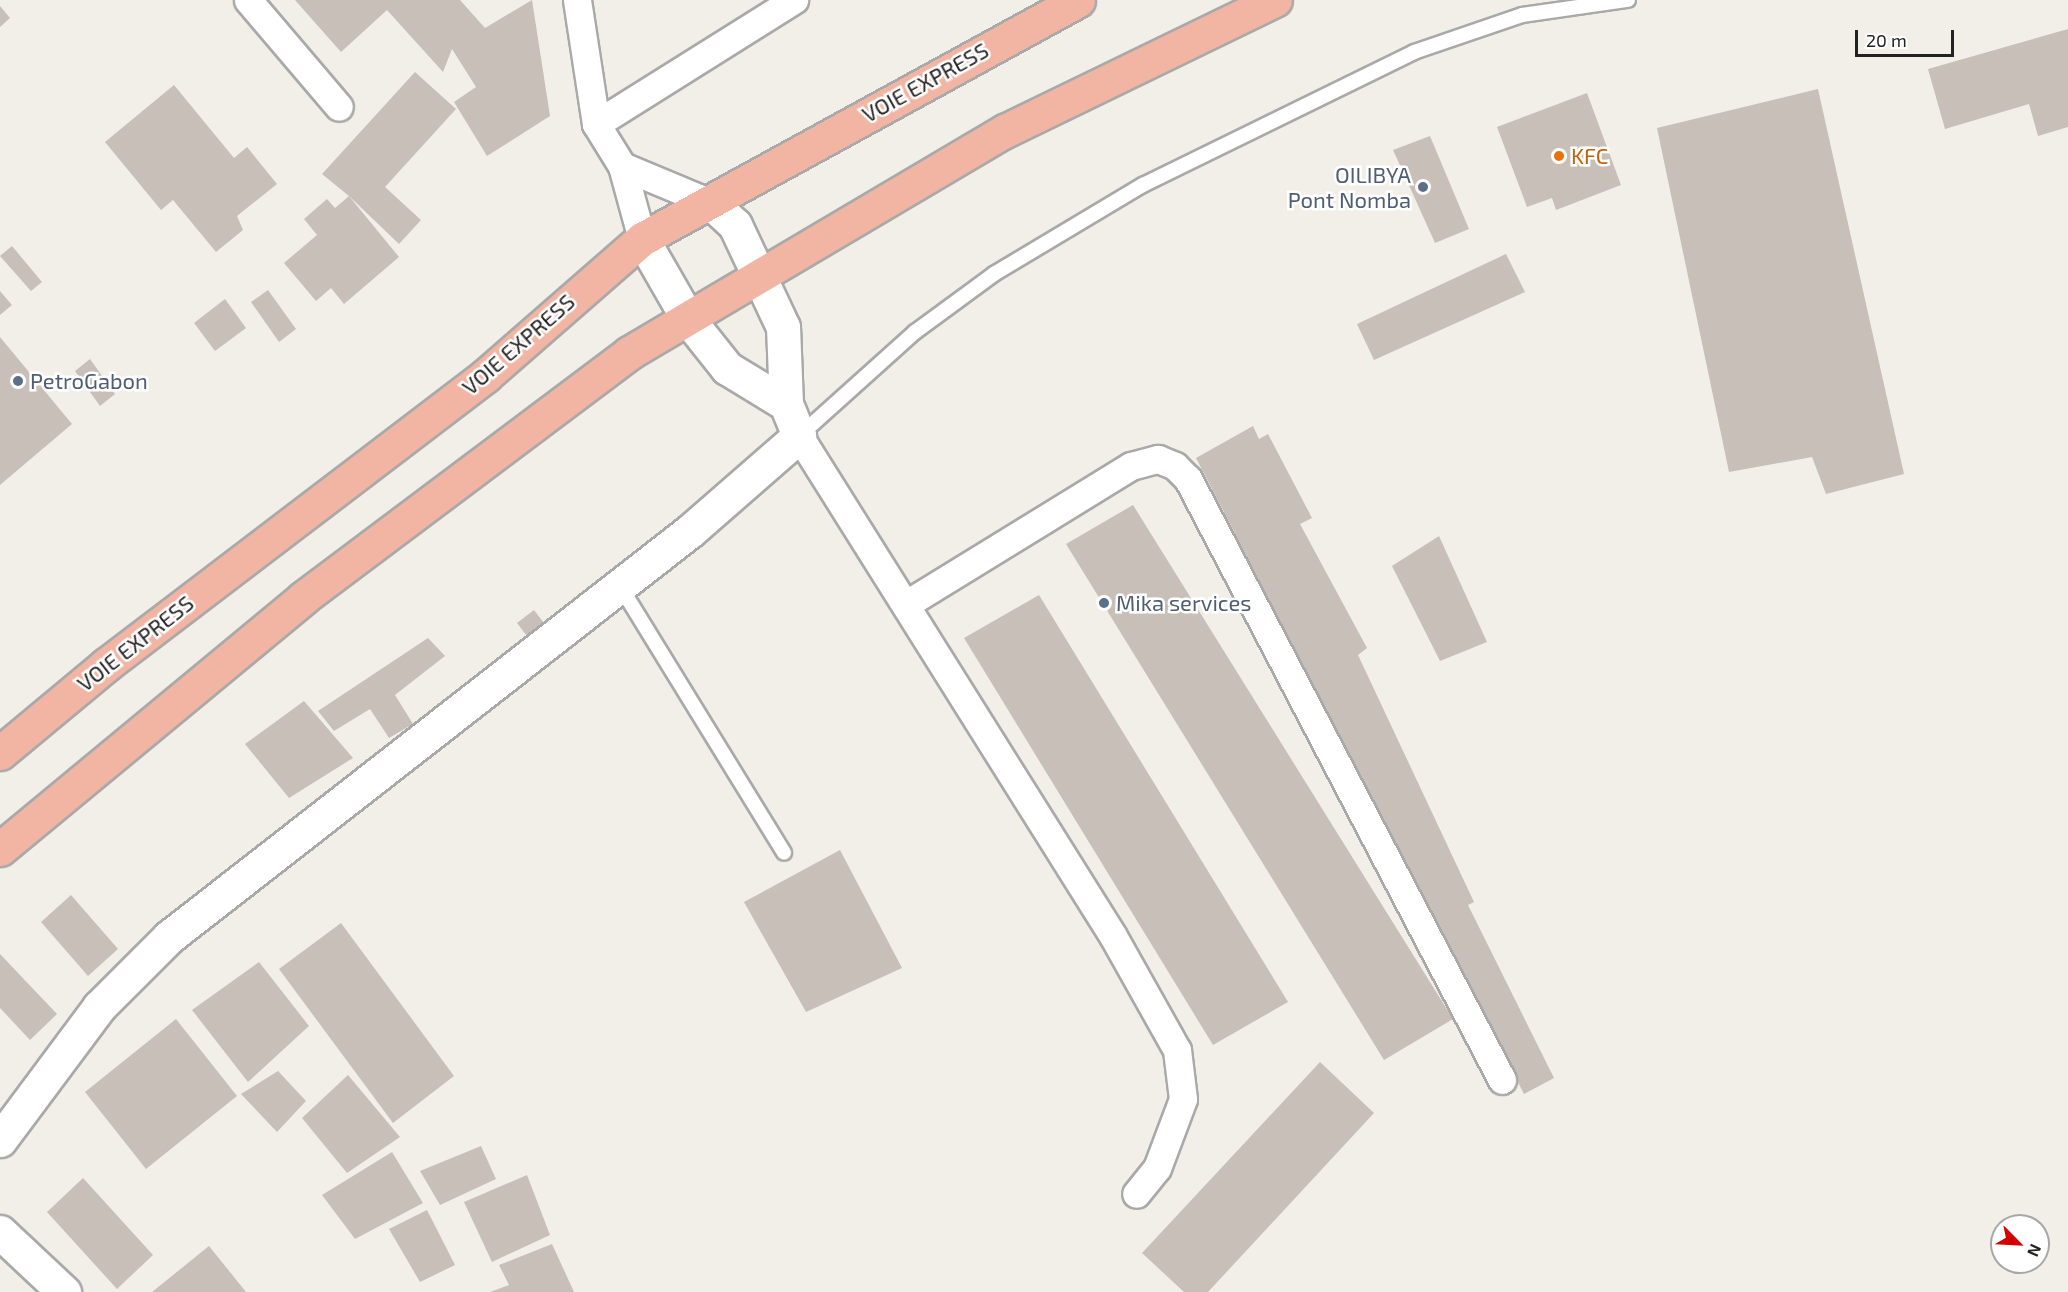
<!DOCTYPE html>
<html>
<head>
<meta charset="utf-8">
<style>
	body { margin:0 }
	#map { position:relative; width:2068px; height:1292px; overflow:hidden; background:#f2efe9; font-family:"Exo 2",sans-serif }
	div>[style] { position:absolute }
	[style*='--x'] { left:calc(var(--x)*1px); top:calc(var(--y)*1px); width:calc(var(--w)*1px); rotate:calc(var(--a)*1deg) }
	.building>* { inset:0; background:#c7bfb8 }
	.roads { filter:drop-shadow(2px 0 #a9a9a9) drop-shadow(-2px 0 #a9a9a9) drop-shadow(0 2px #a9a9a9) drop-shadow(0 -2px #a9a9a9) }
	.service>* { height:14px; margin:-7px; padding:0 7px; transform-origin:7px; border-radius:7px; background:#fff }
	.minor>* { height:27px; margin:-13.5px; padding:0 13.5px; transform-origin:13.5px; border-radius:13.5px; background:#fff }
	.tertiary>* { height:33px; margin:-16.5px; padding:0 16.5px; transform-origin:16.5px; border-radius:16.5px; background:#fff }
	.trunk>* { height:33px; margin:-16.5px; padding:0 16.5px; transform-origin:16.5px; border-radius:16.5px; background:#f2b4a3 }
	.dots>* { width:16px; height:16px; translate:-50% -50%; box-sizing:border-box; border:3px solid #fff; border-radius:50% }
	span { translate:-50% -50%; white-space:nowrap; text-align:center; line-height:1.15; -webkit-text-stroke:5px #fff; paint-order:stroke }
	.street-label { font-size:22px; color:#222 }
	.food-label { font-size:22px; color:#c56008 }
	.left { translate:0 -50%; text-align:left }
	.service-label { font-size:22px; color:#4e5e75 }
	.right { translate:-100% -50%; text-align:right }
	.north { position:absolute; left:1990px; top:1214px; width:60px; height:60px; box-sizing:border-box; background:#fff; border:2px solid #a7a7a7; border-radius:50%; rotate:114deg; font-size:16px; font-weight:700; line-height:24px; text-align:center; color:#222 }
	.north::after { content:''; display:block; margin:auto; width:21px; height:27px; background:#d40000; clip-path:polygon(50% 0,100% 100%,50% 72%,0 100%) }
	.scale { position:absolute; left:1855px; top:30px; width:99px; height:27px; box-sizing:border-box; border:3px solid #222; border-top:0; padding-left:8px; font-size:18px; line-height:21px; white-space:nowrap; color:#222; -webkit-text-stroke:4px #fff; paint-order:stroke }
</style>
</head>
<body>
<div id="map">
	<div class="building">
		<div style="clip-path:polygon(295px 0,460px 0,485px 28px,532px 0,550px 116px,487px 156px,454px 102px,476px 87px,452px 49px,443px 72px,387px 10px,341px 52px)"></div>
		<div style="clip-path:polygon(0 6px,10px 18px,0 27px)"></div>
		<div style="clip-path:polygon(2068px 29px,2068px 127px,2038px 136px,2029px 104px,1945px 129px,1928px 69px)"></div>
		<div style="clip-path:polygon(415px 72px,456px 109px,385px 187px,421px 220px,399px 244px,349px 196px,399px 257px,344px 304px,331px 288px,316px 301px,284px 263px,317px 235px,304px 219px,327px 199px,335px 208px,349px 196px,322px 174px)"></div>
		<div style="clip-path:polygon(174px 85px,234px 158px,247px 147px,277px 184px,237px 216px,243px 230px,216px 252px,173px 200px,161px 210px,105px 142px)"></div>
		<div style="clip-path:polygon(1818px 89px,1904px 474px,1826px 494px,1812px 457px,1729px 472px,1657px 128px)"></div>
		<div style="clip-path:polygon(1587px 93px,1621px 185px,1556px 210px,1552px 198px,1527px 207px,1497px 127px)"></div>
		<div style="clip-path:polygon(1430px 136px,1469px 229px,1435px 243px,1393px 150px)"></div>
		<div style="clip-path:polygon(12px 246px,42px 282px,31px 291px,0 256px)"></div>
		<div style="clip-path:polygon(1506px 254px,1525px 292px,1374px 360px,1357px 324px)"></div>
		<div style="clip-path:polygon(268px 290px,296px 329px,279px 342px,251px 302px)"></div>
		<div style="clip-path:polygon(0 291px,12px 305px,0 315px)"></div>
		<div style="clip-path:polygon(225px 299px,246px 328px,215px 351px,194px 323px)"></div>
		<div style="clip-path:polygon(0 337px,72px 424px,0 485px)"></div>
		<div style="clip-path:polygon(90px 359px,115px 394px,100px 406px,75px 371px)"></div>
		<div style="clip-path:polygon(1253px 426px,1259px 439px,1268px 434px,1312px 518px,1300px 524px,1367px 648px,1358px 655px,1474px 902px,1468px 905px,1554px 1078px,1524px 1094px,1196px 458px)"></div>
		<div style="clip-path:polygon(1133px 505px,1453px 1019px,1384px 1060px,1066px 544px)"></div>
		<div style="clip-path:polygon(1439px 536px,1487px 642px,1440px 661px,1392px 566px)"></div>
		<div style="clip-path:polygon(1039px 595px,1288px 1002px,1213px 1045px,964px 638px)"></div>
		<div style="clip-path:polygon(534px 610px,547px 627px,530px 640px,517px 623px)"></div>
		<div style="clip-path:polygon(428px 638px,445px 656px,395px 695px,413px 724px,389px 738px,370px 709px,334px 731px,318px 711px)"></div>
		<div style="clip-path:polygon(304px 701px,353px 758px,289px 798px,245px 744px)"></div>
		<div style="clip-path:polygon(840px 850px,902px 968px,806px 1012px,744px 902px)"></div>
		<div style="clip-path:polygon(71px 895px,118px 949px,88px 976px,41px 922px)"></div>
		<div style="clip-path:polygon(341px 923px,454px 1076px,393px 1123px,279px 969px)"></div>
		<div style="clip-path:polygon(0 954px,57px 1014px,30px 1040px,0 1008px)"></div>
		<div style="clip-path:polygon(259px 962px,309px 1026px,248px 1082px,192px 1010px)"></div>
		<div style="clip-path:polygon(176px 1019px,237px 1096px,146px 1169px,85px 1092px)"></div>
		<div style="clip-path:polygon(1320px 1062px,1374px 1113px,1208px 1292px,1184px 1292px,1142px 1253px)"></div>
		<div style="clip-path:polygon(278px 1071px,306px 1101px,277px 1132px,241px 1094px)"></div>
		<div style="clip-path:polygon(348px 1075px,400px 1137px,347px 1173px,302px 1118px)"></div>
		<div style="clip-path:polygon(481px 1146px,496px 1179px,440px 1205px,420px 1171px)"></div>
		<div style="clip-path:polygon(392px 1152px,423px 1203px,355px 1239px,322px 1195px)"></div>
		<div style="clip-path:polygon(527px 1175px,550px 1235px,492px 1262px,464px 1202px)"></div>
		<div style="clip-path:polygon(83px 1178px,153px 1255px,117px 1289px,47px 1212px)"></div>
		<div style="clip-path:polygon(427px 1210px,455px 1265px,420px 1282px,389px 1229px)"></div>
		<div style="clip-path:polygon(552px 1244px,574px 1292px,490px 1292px,509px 1285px,499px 1265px)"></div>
		<div style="clip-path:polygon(209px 1246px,246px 1292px,152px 1292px)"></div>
	</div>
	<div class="roads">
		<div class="service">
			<div style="--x:799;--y:436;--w:156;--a:-41.9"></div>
			<div style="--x:915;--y:332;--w:98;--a:-36.3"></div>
			<div style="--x:994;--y:274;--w:174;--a:-30.9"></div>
			<div style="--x:1143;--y:185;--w:302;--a:-26.1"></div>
			<div style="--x:1414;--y:52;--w:114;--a:-18.9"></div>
			<div style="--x:1522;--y:15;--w:107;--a:-8.1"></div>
			<div style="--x:620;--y:586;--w:313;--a:58.4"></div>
		</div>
		<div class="minor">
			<div style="--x:248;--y:0;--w:140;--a:49.6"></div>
			<div style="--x:577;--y:0;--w:125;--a:81.3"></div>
			<div style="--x:596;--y:124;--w:49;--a:58.2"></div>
			<div style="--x:622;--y:166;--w:76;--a:74.7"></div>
			<div style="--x:596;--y:124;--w:234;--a:-32.1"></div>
			<div style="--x:622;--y:166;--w:96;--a:22.6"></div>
			<div style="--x:799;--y:436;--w:590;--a:57.87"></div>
			<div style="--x:1113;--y:936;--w:131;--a:60.7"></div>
			<div style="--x:1177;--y:1050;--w:49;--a:83"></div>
			<div style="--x:1183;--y:1099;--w:74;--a:110.6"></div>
			<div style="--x:1157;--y:1168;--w:33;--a:129"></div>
			<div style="--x:908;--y:603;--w:262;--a:-31.6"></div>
			<div style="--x:1131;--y:466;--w:28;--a:-15"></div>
			<div style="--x:1158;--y:459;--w:18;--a:22"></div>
			<div style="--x:1175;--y:466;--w:18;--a:45"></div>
			<div style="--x:1188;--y:479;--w:678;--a:62.41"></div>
		</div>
		<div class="tertiary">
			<div style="--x:642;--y:239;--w:92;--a:60.1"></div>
			<div style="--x:688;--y:319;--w:63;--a:51.5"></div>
			<div style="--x:727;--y:368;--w:69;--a:31.4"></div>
			<div style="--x:0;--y:1140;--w:166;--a:-53.3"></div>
			<div style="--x:99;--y:1007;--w:99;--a:-45"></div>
			<div style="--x:169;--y:937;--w:661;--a:-37.93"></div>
			<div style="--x:690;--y:531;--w:145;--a:-41.1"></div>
			<div style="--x:799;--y:436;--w:35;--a:-112"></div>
			<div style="--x:786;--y:404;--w:77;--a:-92.2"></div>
			<div style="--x:783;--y:327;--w:113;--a:-115.2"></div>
			<div style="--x:735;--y:225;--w:33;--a:-137"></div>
			<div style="--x:0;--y:1232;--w:88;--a:43.2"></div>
		</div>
		<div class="trunk">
			<div style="--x:0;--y:753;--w:138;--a:-39.7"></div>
			<div style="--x:106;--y:665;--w:477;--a:-37.3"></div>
			<div style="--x:485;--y:376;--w:208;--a:-41.1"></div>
			<div style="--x:642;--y:239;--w:497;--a:-28.7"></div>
			<div style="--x:0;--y:849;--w:393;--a:-39.6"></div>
			<div style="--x:303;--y:598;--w:408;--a:-36.9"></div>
			<div style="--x:629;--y:353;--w:437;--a:-30.6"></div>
			<div style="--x:1005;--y:131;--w:300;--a:-25.9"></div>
		</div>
	</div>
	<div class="dots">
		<div style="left:1559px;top:156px;background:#e8710a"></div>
		<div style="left:1423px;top:187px;background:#5c6f8a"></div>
		<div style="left:18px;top:381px;background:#5c6f8a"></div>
		<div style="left:1104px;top:603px;background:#5c6f8a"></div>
	</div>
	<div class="street-label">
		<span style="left:925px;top:82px;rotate:-29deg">VOIE EXPRESS</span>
		<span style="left:518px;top:344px;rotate:-41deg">VOIE EXPRESS</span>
		<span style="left:135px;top:643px;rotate:-38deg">VOIE EXPRESS</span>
	</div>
	<div class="food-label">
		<span class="left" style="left:1571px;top:156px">KFC</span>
	</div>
	<div class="service-label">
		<span class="right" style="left:1411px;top:187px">OILIBYA<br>Pont Nomba</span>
		<span class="left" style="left:30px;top:381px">PetroGabon</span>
		<span class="left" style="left:1116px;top:603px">Mika services</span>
	</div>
	<div class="north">N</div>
	<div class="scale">20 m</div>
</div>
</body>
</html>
